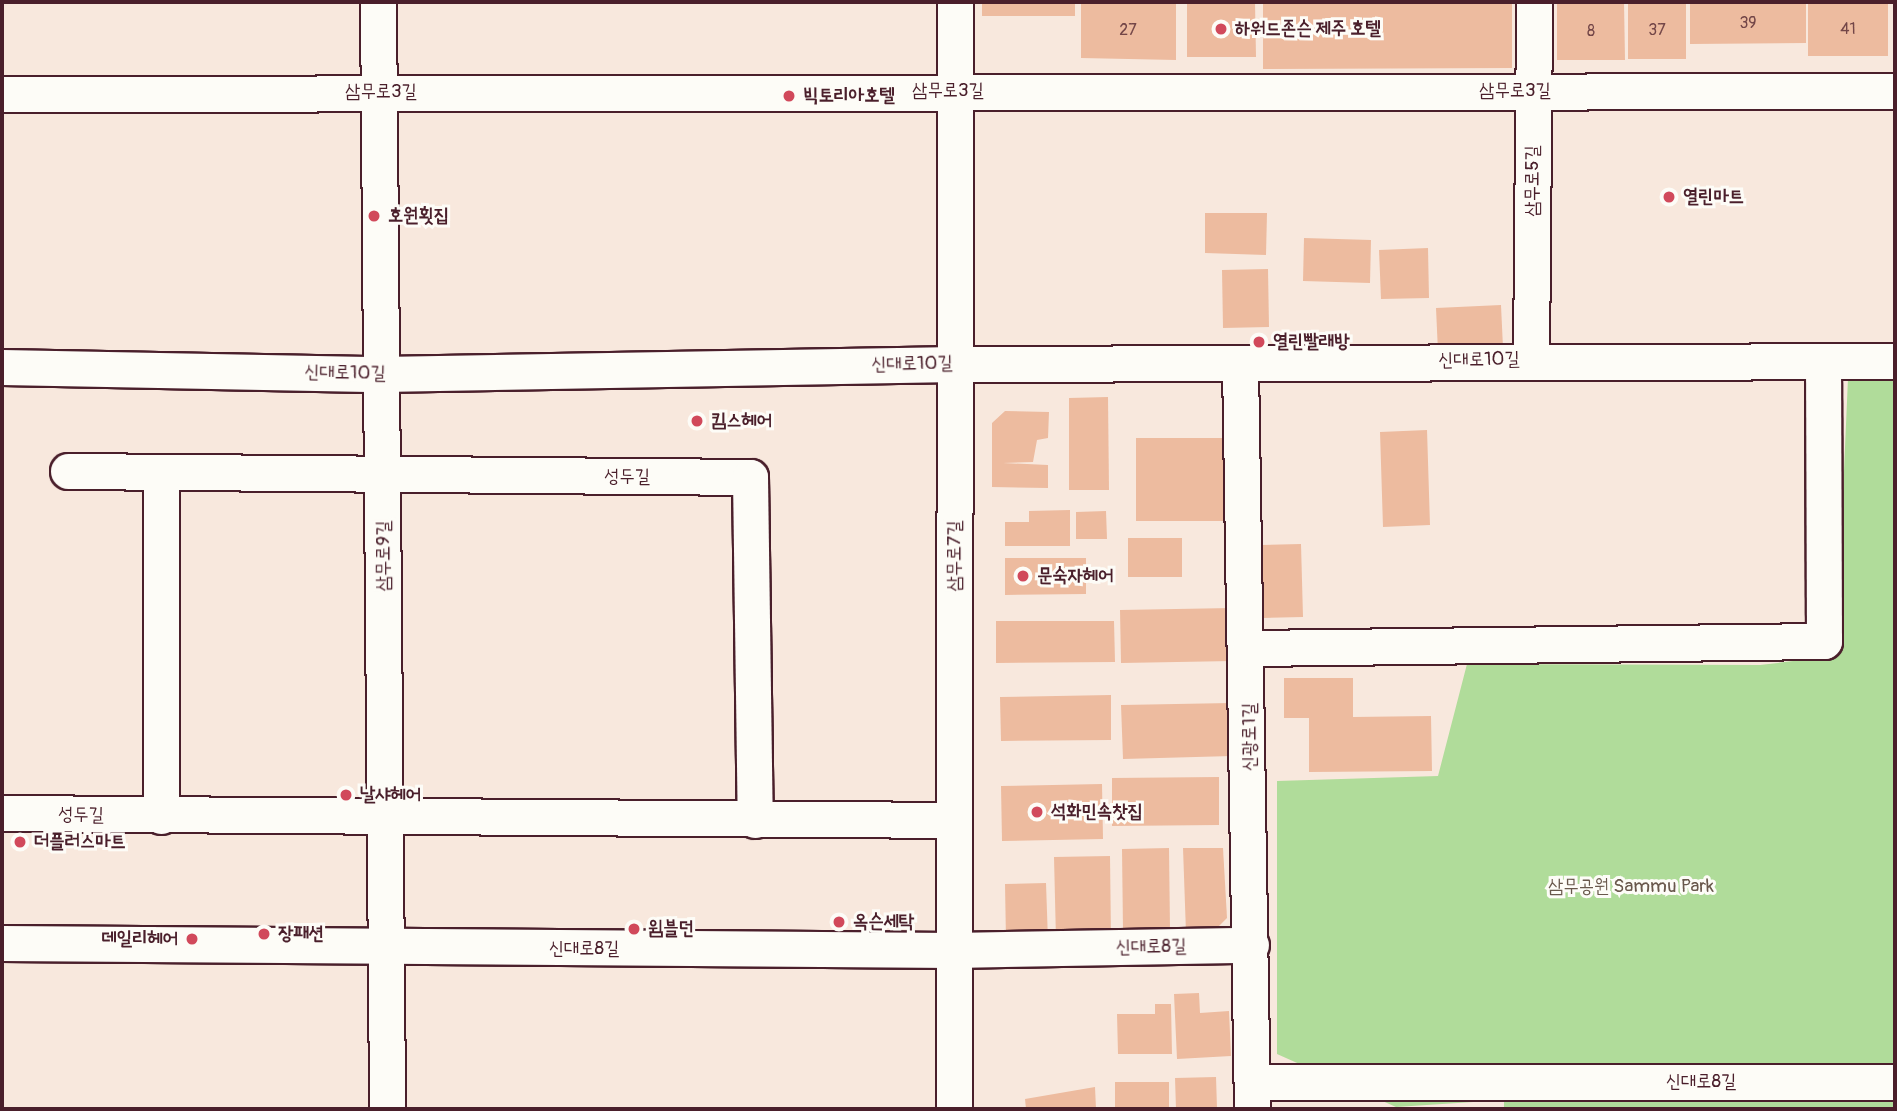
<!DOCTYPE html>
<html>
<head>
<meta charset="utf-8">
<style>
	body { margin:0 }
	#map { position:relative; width:1897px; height:1111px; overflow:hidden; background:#f8e8dd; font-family:Pangolin,"Poor Story",sans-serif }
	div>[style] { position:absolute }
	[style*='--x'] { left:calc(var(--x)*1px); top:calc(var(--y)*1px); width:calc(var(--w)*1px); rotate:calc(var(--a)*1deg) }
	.green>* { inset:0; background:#b0dc9a }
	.building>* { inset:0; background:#edbb9f }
	.roads { filter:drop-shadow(2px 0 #4a1f2b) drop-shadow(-2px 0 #4a1f2b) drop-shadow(0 2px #4a1f2b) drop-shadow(0 -2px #4a1f2b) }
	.minor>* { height:35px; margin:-17.5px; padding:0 17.5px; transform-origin:17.5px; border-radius:17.5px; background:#fdfcf7 }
	.dots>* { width:19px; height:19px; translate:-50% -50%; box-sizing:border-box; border:4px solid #fdfcf7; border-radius:50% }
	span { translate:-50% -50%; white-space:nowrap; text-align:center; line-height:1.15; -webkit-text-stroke:6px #fdfcf7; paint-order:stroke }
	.number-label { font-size:16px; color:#734648 }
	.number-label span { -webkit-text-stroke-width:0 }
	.poi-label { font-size:19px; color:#4a1f2b; font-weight:700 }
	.left { translate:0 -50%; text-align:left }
	.right { translate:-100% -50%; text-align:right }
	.street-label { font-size:19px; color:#4a1f2b }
	.park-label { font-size:19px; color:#69584c }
	.frame { position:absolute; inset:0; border:4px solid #4a1f2b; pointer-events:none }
</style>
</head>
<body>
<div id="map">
	<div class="green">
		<div style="clip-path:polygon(1895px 376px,1895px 1109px,1504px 1109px,1504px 1100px,1396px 1107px,1277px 1054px,1277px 781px,1438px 776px,1467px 664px,1760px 665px,1836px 656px,1848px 378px)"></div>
	</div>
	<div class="building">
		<div style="clip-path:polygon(982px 2px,1075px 2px,1075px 16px,982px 16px)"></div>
		<div style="clip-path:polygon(1081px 2px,1176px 2px,1176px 60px,1081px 58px)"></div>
		<div style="clip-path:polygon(1187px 2px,1255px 2px,1256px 57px,1187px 57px)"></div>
		<div style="clip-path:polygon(1263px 2px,1512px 2px,1512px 68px,1263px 69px)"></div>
		<div style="clip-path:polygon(1557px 2px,1624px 2px,1625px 60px,1557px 60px)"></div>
		<div style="clip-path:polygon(1628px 2px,1686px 2px,1686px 59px,1628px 59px)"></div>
		<div style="clip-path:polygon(1690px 2px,1806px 2px,1806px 43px,1690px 44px)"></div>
		<div style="clip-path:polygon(1808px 2px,1888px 2px,1888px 56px,1808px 56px)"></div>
		<div style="clip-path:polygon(1205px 213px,1267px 213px,1266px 255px,1205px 253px)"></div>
		<div style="clip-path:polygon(1304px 238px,1371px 240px,1370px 283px,1303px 281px)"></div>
		<div style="clip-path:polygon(1428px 248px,1429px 298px,1381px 299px,1379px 250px)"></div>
		<div style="clip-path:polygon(1268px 269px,1269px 327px,1223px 328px,1222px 270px)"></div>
		<div style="clip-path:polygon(1501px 305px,1503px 348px,1438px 352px,1436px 308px)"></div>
		<div style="clip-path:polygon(1108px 397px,1109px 490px,1069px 490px,1069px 398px)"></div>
		<div style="clip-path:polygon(1005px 411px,1049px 412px,1048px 438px,1037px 440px,1033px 462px,1003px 463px,1048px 465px,1048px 488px,992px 487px,992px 423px)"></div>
		<div style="clip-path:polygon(1427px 430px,1430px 525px,1383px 527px,1380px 432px)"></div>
		<div style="clip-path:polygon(1136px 438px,1232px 438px,1232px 521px,1136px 521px)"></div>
		<div style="clip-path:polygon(1070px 510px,1070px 546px,1005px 546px,1005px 522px,1029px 522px,1029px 511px)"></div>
		<div style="clip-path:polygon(1106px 511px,1107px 539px,1076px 539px,1076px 512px)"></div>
		<div style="clip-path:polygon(1128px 538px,1182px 538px,1182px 577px,1128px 577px)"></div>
		<div style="clip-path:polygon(1301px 544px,1303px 617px,1263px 618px,1261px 545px)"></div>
		<div style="clip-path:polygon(1005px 558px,1086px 558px,1086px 594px,1005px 595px)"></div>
		<div style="clip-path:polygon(1232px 608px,1233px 661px,1121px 663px,1120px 610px)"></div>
		<div style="clip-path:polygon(996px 621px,1114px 621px,1115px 662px,996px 663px)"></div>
		<div style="clip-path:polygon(1284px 678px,1353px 678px,1353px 717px,1431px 716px,1432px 771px,1309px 772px,1309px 718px,1284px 718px)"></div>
		<div style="clip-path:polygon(1111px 695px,1111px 740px,1001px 741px,1000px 697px)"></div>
		<div style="clip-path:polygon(1231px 703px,1232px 756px,1123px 759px,1121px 705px)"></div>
		<div style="clip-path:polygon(1219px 777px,1219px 825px,1112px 826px,1112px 778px)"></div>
		<div style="clip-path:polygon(1102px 784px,1103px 839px,1002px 841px,1001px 786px)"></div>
		<div style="clip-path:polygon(1169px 848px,1170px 930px,1123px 931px,1122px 849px)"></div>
		<div style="clip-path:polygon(1183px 848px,1223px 848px,1227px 918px,1213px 932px,1186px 933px)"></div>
		<div style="clip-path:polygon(1110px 856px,1111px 939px,1056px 940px,1054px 857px)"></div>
		<div style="clip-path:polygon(1046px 883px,1048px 941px,1006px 941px,1005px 884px)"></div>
		<div style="clip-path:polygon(1199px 993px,1200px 1013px,1229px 1011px,1231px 1056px,1177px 1059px,1174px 994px)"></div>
		<div style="clip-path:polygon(1155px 1004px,1171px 1004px,1172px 1054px,1118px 1054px,1117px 1014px,1155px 1014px)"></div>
		<div style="clip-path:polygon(1216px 1077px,1217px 1109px,1176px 1109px,1175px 1078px)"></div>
		<div style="clip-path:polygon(1115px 1082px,1169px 1082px,1169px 1109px,1115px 1109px)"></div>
		<div style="clip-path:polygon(1095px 1087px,1096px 1109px,1026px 1109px,1025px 1099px)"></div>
	</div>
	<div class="roads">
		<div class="minor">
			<div style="--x:378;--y:2;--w:1107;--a:89.53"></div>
			<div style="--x:2;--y:94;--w:1893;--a:-0.09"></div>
			<div style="--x:1531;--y:359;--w:357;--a:-89.5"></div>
			<div style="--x:1240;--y:364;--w:745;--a:89.08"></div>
			<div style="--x:2;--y:367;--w:379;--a:1.1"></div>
			<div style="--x:381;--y:374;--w:575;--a:-1"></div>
			<div style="--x:956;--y:364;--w:939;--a:-0.18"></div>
			<div style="--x:68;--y:471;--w:682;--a:0.5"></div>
			<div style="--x:750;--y:477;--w:343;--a:89.2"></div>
			<div style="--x:161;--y:472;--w:344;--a:90"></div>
			<div style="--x:1250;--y:648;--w:574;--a:-0.7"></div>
			<div style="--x:1824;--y:641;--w:279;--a:-90.2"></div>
			<div style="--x:2;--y:813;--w:950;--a:0.42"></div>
			<div style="--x:2;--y:943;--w:951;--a:0.42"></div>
			<div style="--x:953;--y:950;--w:298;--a:-1"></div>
			<div style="--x:1254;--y:1082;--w:641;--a:0"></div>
			<div style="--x:954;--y:1109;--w:1107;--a:-89.95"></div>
		</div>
	</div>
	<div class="dots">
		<div style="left:1221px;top:29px;background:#d1495b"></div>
		<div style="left:789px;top:96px;background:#d1495b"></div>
		<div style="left:1669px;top:197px;background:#d1495b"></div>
		<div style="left:374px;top:216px;background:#d1495b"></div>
		<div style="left:1259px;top:342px;background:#d1495b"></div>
		<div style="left:697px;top:421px;background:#d1495b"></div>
		<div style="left:1023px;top:576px;background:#d1495b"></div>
		<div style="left:346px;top:795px;background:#d1495b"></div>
		<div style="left:1037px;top:812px;background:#d1495b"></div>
		<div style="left:20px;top:842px;background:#d1495b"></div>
		<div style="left:839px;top:922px;background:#d1495b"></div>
		<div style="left:634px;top:929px;background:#d1495b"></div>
		<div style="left:264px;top:934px;background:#d1495b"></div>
		<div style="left:192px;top:939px;background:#d1495b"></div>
	</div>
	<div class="number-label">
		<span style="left:1748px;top:23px">39</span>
		<span style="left:1848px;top:29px">41</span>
		<span style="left:1128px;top:30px">27</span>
		<span style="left:1657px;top:30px">37</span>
		<span style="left:1591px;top:31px">8</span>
	</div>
	<div class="poi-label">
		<span class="left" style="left:1235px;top:29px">하워드존슨 제주 호텔</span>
		<span class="left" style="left:803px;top:96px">빅토리아호텔</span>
		<span class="left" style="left:1683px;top:197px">열린마트</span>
		<span class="left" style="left:388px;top:216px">호원횟집</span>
		<span class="left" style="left:1273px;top:342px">열린빨래방</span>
		<span class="left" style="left:711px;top:421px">킴스헤어</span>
		<span class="left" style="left:1037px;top:576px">문숙자헤어</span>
		<span class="left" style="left:360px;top:795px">날샤헤어</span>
		<span class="left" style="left:1051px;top:812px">석화민속찻집</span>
		<span class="left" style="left:34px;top:842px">더플러스마트</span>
		<span class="left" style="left:853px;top:922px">옥슨세탁</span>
		<span class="left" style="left:648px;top:929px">윔블던</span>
		<span class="left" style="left:278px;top:934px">장패션</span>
		<span class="right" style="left:178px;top:939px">데일리헤어</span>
	</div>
	<div class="street-label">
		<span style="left:948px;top:91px">삼무로3길</span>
		<span style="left:1515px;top:91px">삼무로3길</span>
		<span style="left:381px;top:92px">삼무로3길</span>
		<span style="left:1533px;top:181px;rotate:-90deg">삼무로5길</span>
		<span style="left:1479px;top:360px;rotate:-1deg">신대로10길</span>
		<span style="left:912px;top:364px;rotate:-1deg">신대로10길</span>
		<span style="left:345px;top:373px;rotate:1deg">신대로10길</span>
		<span style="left:627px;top:477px">성두길</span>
		<span style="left:384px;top:556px;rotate:-90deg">삼무로9길</span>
		<span style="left:955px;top:556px;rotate:-90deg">삼무로7길</span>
		<span style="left:1250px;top:737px;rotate:-90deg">신광로1길</span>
		<span style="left:81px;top:815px;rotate:1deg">성두길</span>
		<span style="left:1151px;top:947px;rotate:-1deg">신대로8길</span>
		<span style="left:584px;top:949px">신대로8길</span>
		<span style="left:1701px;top:1082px">신대로8길</span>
	</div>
	<div class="park-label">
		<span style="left:1631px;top:887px">삼무공원 Sammu Park</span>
	</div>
	<div class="frame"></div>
</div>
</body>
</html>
